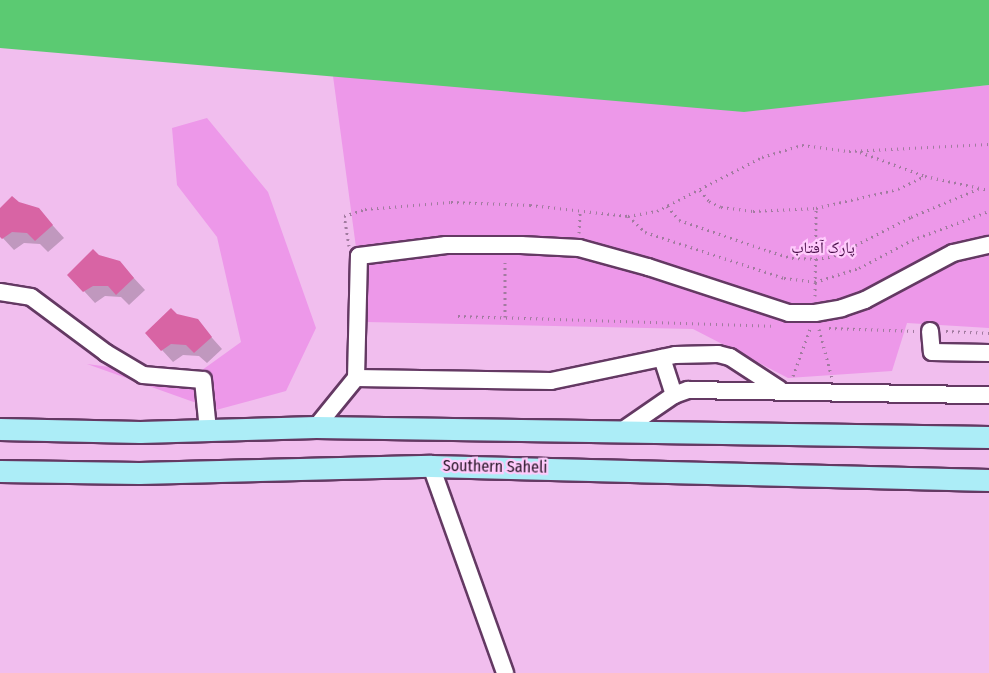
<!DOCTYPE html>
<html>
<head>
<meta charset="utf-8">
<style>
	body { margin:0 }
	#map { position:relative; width:989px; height:673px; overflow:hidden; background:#f1beee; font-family:"Fira Sans Condensed","Noto Naskh Arabic",sans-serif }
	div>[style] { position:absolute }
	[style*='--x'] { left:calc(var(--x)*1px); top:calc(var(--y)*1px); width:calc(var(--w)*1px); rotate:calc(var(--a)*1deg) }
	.green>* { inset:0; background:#ed98e9 }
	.water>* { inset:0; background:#5bca72 }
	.shadow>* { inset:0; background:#0003 }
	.building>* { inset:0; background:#d864a4 }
	.path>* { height:3px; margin-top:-1.5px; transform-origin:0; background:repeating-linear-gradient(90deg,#a17b9f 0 1.5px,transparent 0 6px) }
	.roads { filter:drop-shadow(2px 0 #643963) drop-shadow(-2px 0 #643963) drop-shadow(0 2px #643963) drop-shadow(0 -2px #643963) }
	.minor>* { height:16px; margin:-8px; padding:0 8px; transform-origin:8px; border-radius:8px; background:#fff }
	.major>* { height:21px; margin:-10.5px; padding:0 10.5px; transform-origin:10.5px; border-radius:10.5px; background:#acedf7 }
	span { translate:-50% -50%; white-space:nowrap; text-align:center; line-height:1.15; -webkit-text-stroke:4.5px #ffcbfc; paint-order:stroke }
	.park-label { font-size:16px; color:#470c47 }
	.street-label { font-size:16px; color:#251325 }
</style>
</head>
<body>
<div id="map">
	<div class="green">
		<div style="clip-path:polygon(333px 76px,694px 96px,854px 99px,989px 85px,989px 328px,907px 323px,892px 371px,788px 378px,693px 329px,366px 322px)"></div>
		<div style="clip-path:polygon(207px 118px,268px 192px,316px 328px,286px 391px,216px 410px,87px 364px,191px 378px,241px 342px,217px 237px,177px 185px,172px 128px)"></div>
	</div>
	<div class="water">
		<div style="clip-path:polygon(0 0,989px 0,989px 85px,744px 112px,0 48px)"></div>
	</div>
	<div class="shadow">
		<div style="clip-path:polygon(18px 204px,38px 209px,64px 238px,48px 252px,40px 244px,24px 243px,14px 250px,0 235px,0 210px)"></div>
		<div style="clip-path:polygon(99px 257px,119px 262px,145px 290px,129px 305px,121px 297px,105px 296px,95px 303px,84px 291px)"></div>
		<div style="clip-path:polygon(177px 315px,197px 321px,222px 349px,207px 363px,199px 356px,183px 355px,173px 362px,162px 350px)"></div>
	</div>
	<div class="building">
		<div style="clip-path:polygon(12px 196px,19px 202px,39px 208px,53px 225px,35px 241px,27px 233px,12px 232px,2px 239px,0 237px,0 208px)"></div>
		<div style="clip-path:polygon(93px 249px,99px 255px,120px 261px,134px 278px,116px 295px,108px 286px,93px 286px,83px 292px,67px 275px)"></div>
		<div style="clip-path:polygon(171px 308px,177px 314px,198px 319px,212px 337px,194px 353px,186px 345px,171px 344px,161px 351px,145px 333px)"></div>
	</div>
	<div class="path">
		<div style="--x:860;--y:152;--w:69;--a:20.3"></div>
		<div style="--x:925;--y:176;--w:66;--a:12.3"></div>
		<div style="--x:700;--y:190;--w:14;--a:51"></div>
		<div style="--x:709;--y:201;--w:13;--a:27"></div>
		<div style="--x:721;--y:207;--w:32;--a:7"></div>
		<div style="--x:753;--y:211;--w:63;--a:-2.7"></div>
		<div style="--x:816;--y:208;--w:84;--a:-13"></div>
		<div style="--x:898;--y:189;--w:30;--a:-26"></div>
		<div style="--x:667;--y:206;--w:18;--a:49"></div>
		<div style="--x:679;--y:220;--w:95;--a:19"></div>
		<div style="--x:769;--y:251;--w:24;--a:17"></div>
		<div style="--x:792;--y:258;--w:24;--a:2"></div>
		<div style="--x:816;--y:259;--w:18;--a:-9"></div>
		<div style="--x:834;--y:256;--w:86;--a:-26.9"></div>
		<div style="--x:911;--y:217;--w:73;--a:-22.7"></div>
		<div style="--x:628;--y:216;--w:23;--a:43"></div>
		<div style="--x:645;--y:232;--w:146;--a:18.3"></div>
		<div style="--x:784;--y:278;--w:31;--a:7"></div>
		<div style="--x:815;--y:282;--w:46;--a:-17.7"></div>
		<div style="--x:859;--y:268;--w:60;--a:-27.8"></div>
		<div style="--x:912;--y:240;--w:82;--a:-20.6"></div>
		<div style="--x:579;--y:233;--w:22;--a:-87"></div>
		<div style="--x:349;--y:246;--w:30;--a:-99"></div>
		<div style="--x:344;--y:216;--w:22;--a:-18"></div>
		<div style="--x:365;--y:209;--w:86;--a:-4.7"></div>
		<div style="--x:451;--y:202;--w:79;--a:2.2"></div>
		<div style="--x:530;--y:205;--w:99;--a:6.4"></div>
		<div style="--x:628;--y:216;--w:29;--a:-10"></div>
		<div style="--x:657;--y:211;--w:118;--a:-27.2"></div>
		<div style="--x:762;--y:157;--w:42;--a:-16.7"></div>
		<div style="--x:802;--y:145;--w:47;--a:7.3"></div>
		<div style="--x:849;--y:151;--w:140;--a:-2.9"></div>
		<div style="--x:505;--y:262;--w:55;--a:90"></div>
		<div style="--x:815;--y:296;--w:88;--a:-89.3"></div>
		<div style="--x:458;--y:316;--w:313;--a:1.8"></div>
		<div style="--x:829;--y:328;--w:86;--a:2"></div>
		<div style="--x:819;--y:329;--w:51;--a:75.1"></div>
		<div style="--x:946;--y:331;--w:43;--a:2.7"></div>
		<div style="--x:793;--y:376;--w:50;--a:-70.1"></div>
	</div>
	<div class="roads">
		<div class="minor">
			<div style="--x:0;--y:292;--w:31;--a:9"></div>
			<div style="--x:31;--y:297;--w:94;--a:36.7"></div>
			<div style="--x:106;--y:353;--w:43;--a:30.7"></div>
			<div style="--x:143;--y:375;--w:60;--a:4.8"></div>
			<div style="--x:203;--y:380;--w:50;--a:84.3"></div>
			<div style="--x:930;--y:331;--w:21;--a:85"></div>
			<div style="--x:932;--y:352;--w:57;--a:1"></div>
			<div style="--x:662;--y:358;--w:39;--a:72"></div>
			<div style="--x:356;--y:378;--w:195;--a:0.9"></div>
			<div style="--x:551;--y:381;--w:127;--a:-11.8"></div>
			<div style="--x:675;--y:355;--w:43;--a:-1.3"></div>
			<div style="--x:718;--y:354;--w:12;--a:14"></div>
			<div style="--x:730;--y:357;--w:59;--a:33.1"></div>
			<div style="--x:316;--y:427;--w:63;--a:-50.8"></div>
			<div style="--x:356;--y:378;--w:122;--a:-88.6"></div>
			<div style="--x:359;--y:256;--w:88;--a:-7.2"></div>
			<div style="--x:446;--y:245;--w:75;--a:0"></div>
			<div style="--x:521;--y:245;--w:58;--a:3"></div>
			<div style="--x:579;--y:248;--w:72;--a:15.4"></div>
			<div style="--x:648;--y:267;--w:148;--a:18.1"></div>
			<div style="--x:789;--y:313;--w:26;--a:0"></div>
			<div style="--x:815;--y:313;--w:27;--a:-10"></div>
			<div style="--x:842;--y:308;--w:24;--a:-19"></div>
			<div style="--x:865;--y:300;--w:100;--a:-28.1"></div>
			<div style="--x:953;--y:253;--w:37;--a:-13"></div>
			<div style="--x:623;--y:430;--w:62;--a:-34.5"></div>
			<div style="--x:674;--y:395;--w:15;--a:-20"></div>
			<div style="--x:688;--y:390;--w:301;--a:1"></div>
			<div style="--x:431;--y:466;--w:220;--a:70.3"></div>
		</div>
		<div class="major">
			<div style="--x:0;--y:429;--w:140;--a:1.2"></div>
			<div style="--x:140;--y:432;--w:176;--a:-1.6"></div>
			<div style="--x:316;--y:427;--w:673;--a:0.85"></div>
			<div style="--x:0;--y:471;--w:139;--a:0.8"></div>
			<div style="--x:139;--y:473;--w:292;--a:-1.4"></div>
			<div style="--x:431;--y:466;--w:558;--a:1.44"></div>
		</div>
	</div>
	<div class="park-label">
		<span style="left:823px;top:248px">پارک آفتاب</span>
	</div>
	<div class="street-label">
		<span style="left:495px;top:467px;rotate:1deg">Southern Saheli</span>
	</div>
</div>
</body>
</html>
